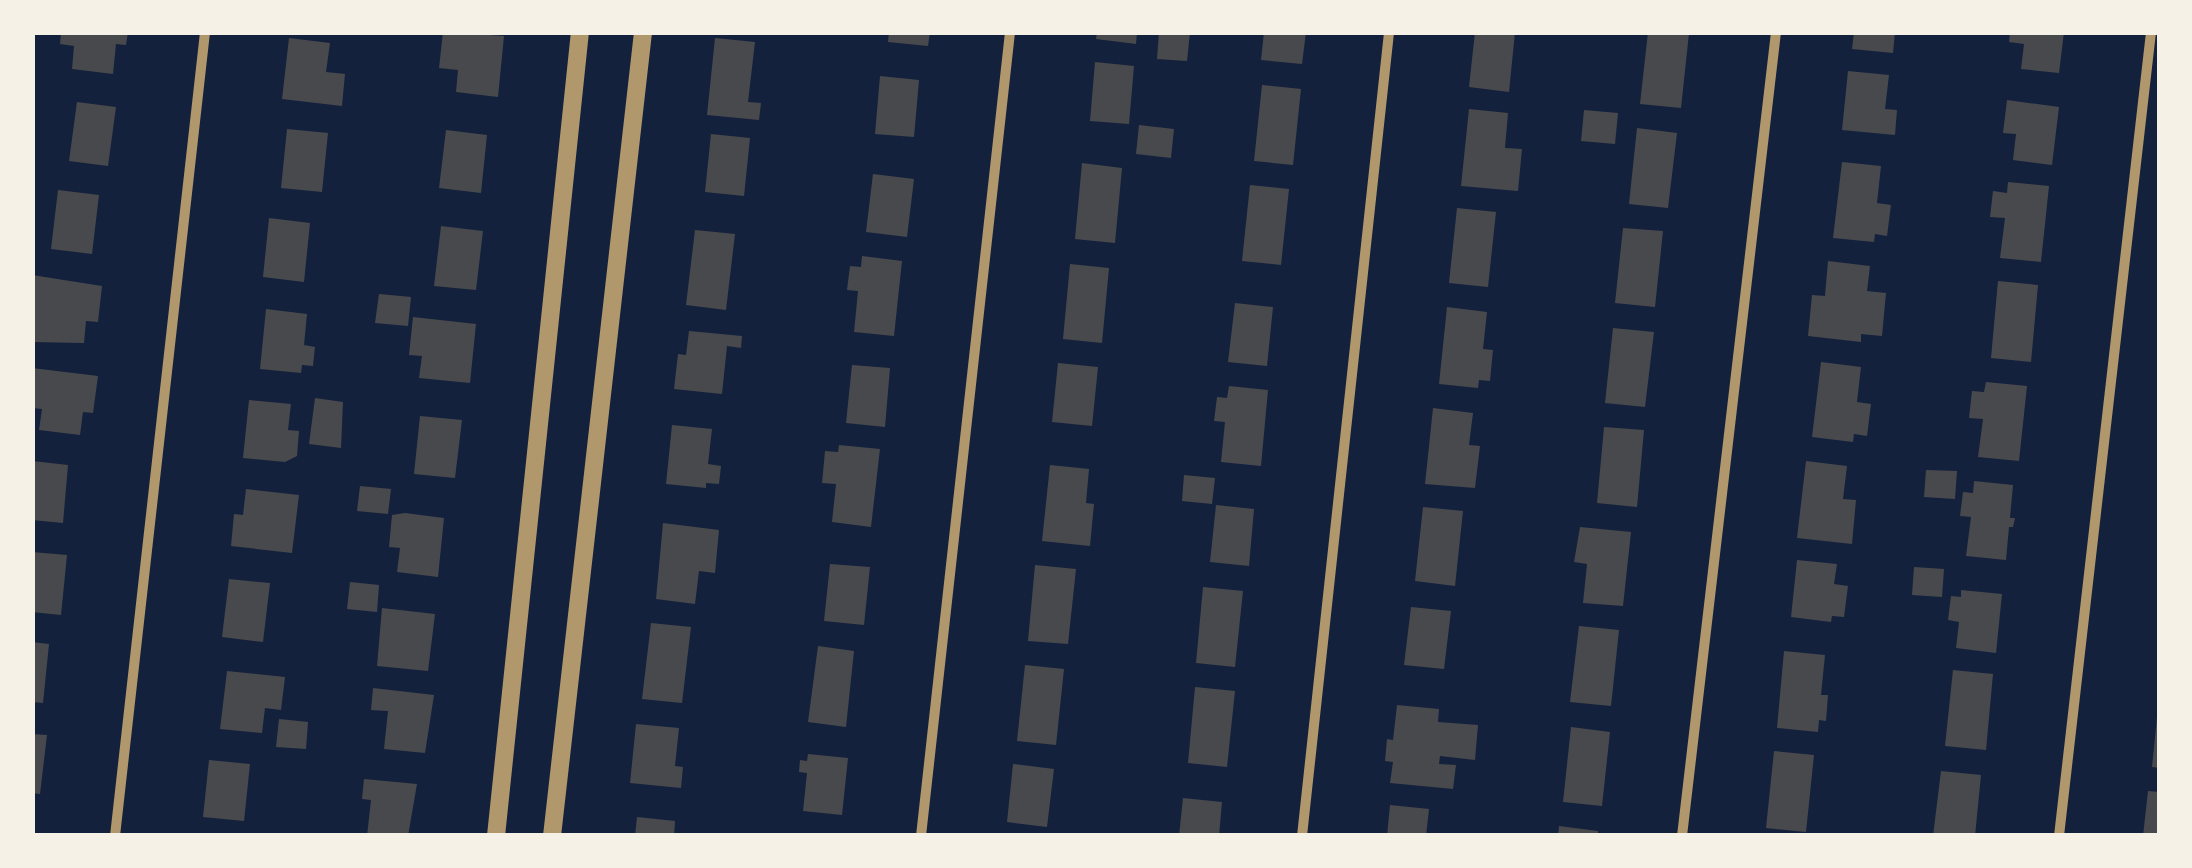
<!DOCTYPE html>
<html>
<head>
<meta charset="utf-8">
<style>
	body { margin:0 }
	#map { position:relative; width:2192px; height:868px; overflow:hidden; background:#14213d; font-family:"DejaVu Sans",sans-serif }
	div>[style] { position:absolute }
	[style*='--x'] { left:calc(var(--x)*1px); top:calc(var(--y)*1px); width:calc(var(--w)*1px); rotate:calc(var(--a)*1deg) }
	.building>* { inset:0; background:#48494c }
	.minor>* { height:10px; margin:-5px; padding:0 5px; transform-origin:5px; border-radius:5px; background:#b1986c }
	.tertiary>* { height:18px; margin:-9px; padding:0 9px; transform-origin:9px; border-radius:9px; background:#b1986c }
	span { translate:-50% -50%; white-space:nowrap; text-align:center; line-height:1.15; -webkit-text-stroke:10px #f6f1e7; paint-order:stroke }
	.frame { position:absolute; inset:0; border:35px solid #f6f1e7; pointer-events:none }
</style>
</head>
<body>
<div id="map">
	<div class="building">
		<div style="clip-path:polygon(61px 32px,128px 32px,126px 45px,116px 44px,113px 74px,72px 69px,74px 46px,60px 44px)"></div>
		<div style="clip-path:polygon(443px 32px,504px 36px,498px 97px,456px 92px,458px 70px,439px 68px)"></div>
		<div style="clip-path:polygon(889px 32px,930px 32px,928px 46px,888px 42px)"></div>
		<div style="clip-path:polygon(1097px 32px,1137px 32px,1136px 44px,1096px 39px)"></div>
		<div style="clip-path:polygon(1159px 32px,1190px 32px,1187px 61px,1157px 59px)"></div>
		<div style="clip-path:polygon(1264px 32px,1306px 32px,1302px 64px,1261px 60px)"></div>
		<div style="clip-path:polygon(1475px 32px,1515px 32px,1509px 92px,1469px 87px)"></div>
		<div style="clip-path:polygon(1648px 32px,1689px 33px,1681px 108px,1640px 104px)"></div>
		<div style="clip-path:polygon(1854px 32px,1895px 32px,1893px 53px,1852px 49px)"></div>
		<div style="clip-path:polygon(2010px 32px,2064px 32px,2059px 73px,2021px 69px,2024px 44px,2009px 42px)"></div>
		<div style="clip-path:polygon(289px 38px,330px 43px,326px 72px,345px 74px,342px 106px,282px 99px)"></div>
		<div style="clip-path:polygon(715px 38px,755px 42px,748px 102px,761px 103px,759px 120px,707px 115px)"></div>
		<div style="clip-path:polygon(1095px 62px,1134px 66px,1129px 124px,1090px 121px)"></div>
		<div style="clip-path:polygon(1848px 71px,1889px 75px,1885px 109px,1897px 110px,1895px 135px,1842px 130px)"></div>
		<div style="clip-path:polygon(880px 76px,919px 80px,914px 137px,875px 134px)"></div>
		<div style="clip-path:polygon(1262px 85px,1301px 89px,1293px 165px,1254px 161px)"></div>
		<div style="clip-path:polygon(2007px 100px,2059px 107px,2052px 165px,2013px 160px,2016px 134px,2003px 133px)"></div>
		<div style="clip-path:polygon(77px 102px,116px 107px,108px 166px,69px 161px)"></div>
		<div style="clip-path:polygon(1469px 109px,1508px 113px,1505px 148px,1522px 149px,1518px 191px,1461px 186px)"></div>
		<div style="clip-path:polygon(1584px 110px,1618px 113px,1615px 144px,1581px 141px)"></div>
		<div style="clip-path:polygon(1139px 125px,1174px 129px,1171px 158px,1136px 154px)"></div>
		<div style="clip-path:polygon(1637px 128px,1677px 133px,1668px 208px,1629px 204px)"></div>
		<div style="clip-path:polygon(287px 129px,328px 133px,322px 192px,281px 188px)"></div>
		<div style="clip-path:polygon(446px 130px,487px 135px,481px 193px,439px 188px)"></div>
		<div style="clip-path:polygon(711px 134px,750px 138px,744px 196px,705px 192px)"></div>
		<div style="clip-path:polygon(1842px 162px,1881px 166px,1877px 203px,1891px 205px,1887px 236px,1875px 234px,1874px 242px,1833px 238px)"></div>
		<div style="clip-path:polygon(1082px 163px,1122px 168px,1115px 243px,1075px 239px)"></div>
		<div style="clip-path:polygon(873px 174px,914px 179px,907px 237px,866px 232px)"></div>
		<div style="clip-path:polygon(2008px 182px,2049px 186px,2041px 262px,2000px 258px,2005px 218px,1990px 217px,1993px 191px,2007px 193px)"></div>
		<div style="clip-path:polygon(1250px 185px,1289px 189px,1281px 265px,1242px 261px)"></div>
		<div style="clip-path:polygon(58px 190px,99px 195px,92px 254px,51px 249px)"></div>
		<div style="clip-path:polygon(1457px 208px,1496px 212px,1488px 287px,1449px 283px)"></div>
		<div style="clip-path:polygon(269px 218px,310px 223px,304px 282px,263px 277px)"></div>
		<div style="clip-path:polygon(441px 226px,483px 231px,476px 290px,434px 286px)"></div>
		<div style="clip-path:polygon(1623px 228px,1663px 231px,1655px 307px,1615px 303px)"></div>
		<div style="clip-path:polygon(695px 230px,735px 234px,726px 310px,686px 305px)"></div>
		<div style="clip-path:polygon(862px 256px,902px 261px,894px 336px,854px 332px,858px 291px,847px 290px,850px 266px,861px 267px)"></div>
		<div style="clip-path:polygon(1828px 261px,1870px 266px,1867px 291px,1886px 293px,1882px 336px,1861px 334px,1861px 342px,1808px 336px,1812px 295px,1825px 296px)"></div>
		<div style="clip-path:polygon(1070px 264px,1109px 268px,1102px 343px,1063px 339px)"></div>
		<div style="clip-path:polygon(32px 275px,102px 286px,98px 322px,86px 321px,84px 343px,32px 342px)"></div>
		<div style="clip-path:polygon(1998px 281px,2038px 285px,2031px 362px,1991px 358px)"></div>
		<div style="clip-path:polygon(379px 294px,411px 297px,408px 326px,375px 323px)"></div>
		<div style="clip-path:polygon(1235px 303px,1273px 307px,1267px 366px,1228px 362px)"></div>
		<div style="clip-path:polygon(1447px 307px,1487px 312px,1483px 349px,1493px 350px,1490px 381px,1479px 380px,1478px 388px,1439px 384px)"></div>
		<div style="clip-path:polygon(266px 309px,307px 314px,304px 345px,315px 347px,313px 366px,302px 365px,301px 373px,260px 369px)"></div>
		<div style="clip-path:polygon(413px 317px,476px 324px,470px 383px,419px 378px,422px 356px,409px 355px)"></div>
		<div style="clip-path:polygon(1613px 328px,1654px 332px,1645px 407px,1605px 403px)"></div>
		<div style="clip-path:polygon(689px 331px,742px 336px,741px 348px,727px 346px,722px 394px,674px 389px,678px 354px,686px 355px)"></div>
		<div style="clip-path:polygon(1821px 362px,1861px 367px,1857px 402px,1871px 404px,1867px 436px,1854px 434px,1853px 442px,1812px 437px)"></div>
		<div style="clip-path:polygon(1058px 363px,1098px 367px,1092px 426px,1052px 422px)"></div>
		<div style="clip-path:polygon(852px 365px,890px 368px,885px 427px,846px 423px)"></div>
		<div style="clip-path:polygon(32px 368px,98px 376px,93px 413px,83px 412px,80px 435px,39px 430px,42px 409px,32px 408px)"></div>
		<div style="clip-path:polygon(1986px 382px,2027px 386px,2019px 461px,1978px 457px,1983px 419px,1969px 418px,1972px 391px,1984px 392px)"></div>
		<div style="clip-path:polygon(1229px 386px,1268px 390px,1261px 466px,1221px 462px,1225px 422px,1214px 421px,1217px 397px,1227px 398px)"></div>
		<div style="clip-path:polygon(315px 398px,343px 402px,341px 448px,309px 444px)"></div>
		<div style="clip-path:polygon(249px 400px,291px 404px,288px 430px,299px 431px,297px 456px,285px 462px,243px 458px)"></div>
		<div style="clip-path:polygon(1433px 408px,1473px 413px,1469px 445px,1480px 446px,1475px 488px,1425px 484px)"></div>
		<div style="clip-path:polygon(420px 416px,462px 420px,455px 478px,414px 474px)"></div>
		<div style="clip-path:polygon(672px 425px,712px 429px,708px 464px,721px 466px,719px 484px,706px 483px,706px 488px,666px 484px)"></div>
		<div style="clip-path:polygon(1604px 427px,1644px 430px,1637px 507px,1597px 503px)"></div>
		<div style="clip-path:polygon(839px 445px,880px 449px,871px 527px,832px 522px,836px 484px,822px 483px,825px 451px,838px 452px)"></div>
		<div style="clip-path:polygon(32px 461px,68px 465px,63px 523px,32px 520px)"></div>
		<div style="clip-path:polygon(1806px 461px,1847px 466px,1843px 499px,1856px 500px,1852px 544px,1797px 538px)"></div>
		<div style="clip-path:polygon(1050px 465px,1089px 469px,1086px 503px,1094px 504px,1090px 546px,1042px 541px)"></div>
		<div style="clip-path:polygon(1926px 470px,1957px 471px,1955px 499px,1924px 497px)"></div>
		<div style="clip-path:polygon(1184px 475px,1215px 478px,1212px 504px,1182px 501px)"></div>
		<div style="clip-path:polygon(1974px 481px,2013px 485px,2010px 518px,2015px 518px,2013px 527px,2009px 527px,2006px 560px,1966px 556px,1971px 517px,1960px 516px,1963px 492px,1973px 493px)"></div>
		<div style="clip-path:polygon(360px 486px,391px 489px,388px 514px,357px 511px)"></div>
		<div style="clip-path:polygon(246px 489px,299px 495px,292px 553px,231px 546px,234px 514px,243px 515px)"></div>
		<div style="clip-path:polygon(1216px 505px,1254px 509px,1249px 566px,1210px 562px)"></div>
		<div style="clip-path:polygon(1423px 507px,1463px 511px,1455px 586px,1415px 581px)"></div>
		<div style="clip-path:polygon(405px 513px,444px 518px,438px 577px,397px 572px,400px 548px,389px 547px,392px 515px)"></div>
		<div style="clip-path:polygon(663px 523px,719px 530px,715px 573px,699px 571px,695px 604px,656px 599px)"></div>
		<div style="clip-path:polygon(1580px 527px,1631px 532px,1623px 606px,1583px 603px,1587px 564px,1574px 562px)"></div>
		<div style="clip-path:polygon(32px 552px,67px 555px,61px 615px,32px 612px)"></div>
		<div style="clip-path:polygon(1797px 560px,1837px 564px,1834px 584px,1848px 586px,1844px 617px,1832px 616px,1831px 622px,1791px 617px)"></div>
		<div style="clip-path:polygon(830px 564px,870px 567px,864px 625px,824px 621px)"></div>
		<div style="clip-path:polygon(1035px 565px,1076px 569px,1068px 644px,1028px 641px)"></div>
		<div style="clip-path:polygon(1914px 567px,1944px 569px,1942px 597px,1912px 595px)"></div>
		<div style="clip-path:polygon(229px 579px,270px 583px,263px 642px,222px 637px)"></div>
		<div style="clip-path:polygon(350px 582px,379px 585px,377px 612px,347px 609px)"></div>
		<div style="clip-path:polygon(1203px 587px,1243px 591px,1235px 667px,1196px 663px)"></div>
		<div style="clip-path:polygon(1961px 590px,2002px 594px,1996px 653px,1956px 648px,1959px 622px,1948px 620px,1951px 596px,1961px 597px)"></div>
		<div style="clip-path:polygon(1411px 607px,1451px 611px,1444px 669px,1404px 665px)"></div>
		<div style="clip-path:polygon(382px 608px,435px 614px,428px 671px,377px 666px)"></div>
		<div style="clip-path:polygon(651px 623px,691px 627px,682px 703px,642px 699px)"></div>
		<div style="clip-path:polygon(1579px 626px,1619px 630px,1611px 706px,1570px 702px)"></div>
		<div style="clip-path:polygon(32px 642px,49px 644px,43px 703px,32px 702px)"></div>
		<div style="clip-path:polygon(818px 646px,854px 651px,846px 727px,808px 722px)"></div>
		<div style="clip-path:polygon(1784px 651px,1825px 655px,1821px 695px,1828px 695px,1826px 721px,1819px 720px,1818px 732px,1777px 728px)"></div>
		<div style="clip-path:polygon(1025px 665px,1064px 669px,1056px 745px,1017px 741px)"></div>
		<div style="clip-path:polygon(1953px 670px,1993px 674px,1986px 750px,1945px 746px)"></div>
		<div style="clip-path:polygon(227px 671px,285px 677px,281px 710px,265px 708px,262px 733px,220px 729px)"></div>
		<div style="clip-path:polygon(1195px 687px,1235px 691px,1227px 767px,1188px 763px)"></div>
		<div style="clip-path:polygon(373px 688px,434px 695px,425px 753px,384px 749px,388px 711px,371px 710px)"></div>
		<div style="clip-path:polygon(1397px 705px,1439px 709px,1438px 722px,1478px 725px,1475px 760px,1440px 756px,1439px 764px,1456px 765px,1453px 789px,1390px 783px,1393px 762px,1385px 761px,1387px 739px,1393px 740px)"></div>
		<div style="clip-path:polygon(2157px 717px,2160px 718px,2160px 768px,2152px 767px)"></div>
		<div style="clip-path:polygon(279px 719px,308px 722px,306px 749px,276px 747px)"></div>
		<div style="clip-path:polygon(636px 724px,679px 728px,675px 766px,683px 767px,681px 788px,630px 783px)"></div>
		<div style="clip-path:polygon(1571px 727px,1610px 732px,1602px 806px,1563px 802px)"></div>
		<div style="clip-path:polygon(32px 734px,47px 735px,40px 794px,32px 793px)"></div>
		<div style="clip-path:polygon(1774px 751px,1814px 755px,1806px 832px,1766px 828px)"></div>
		<div style="clip-path:polygon(808px 754px,848px 758px,842px 815px,803px 811px,807px 773px,799px 772px,800px 760px,807px 761px)"></div>
		<div style="clip-path:polygon(209px 760px,250px 764px,244px 821px,203px 817px)"></div>
		<div style="clip-path:polygon(1013px 764px,1054px 769px,1047px 827px,1007px 822px)"></div>
		<div style="clip-path:polygon(1941px 771px,1981px 775px,1975px 836px,1933px 836px)"></div>
		<div style="clip-path:polygon(364px 779px,417px 784px,408px 836px,367px 836px,371px 800px,362px 799px)"></div>
		<div style="clip-path:polygon(2148px 791px,2160px 792px,2160px 836px,2143px 836px)"></div>
		<div style="clip-path:polygon(1183px 798px,1222px 802px,1219px 836px,1179px 836px)"></div>
		<div style="clip-path:polygon(1390px 805px,1429px 809px,1426px 836px,1387px 836px)"></div>
		<div style="clip-path:polygon(637px 817px,675px 821px,674px 836px,635px 836px)"></div>
		<div style="clip-path:polygon(1559px 826px,1598px 831px,1598px 836px,1558px 836px)"></div>
	</div>
	<div class="minor">
		<div style="--x:115;--y:836;--w:809;--a:-83.61"></div>
		<div style="--x:921;--y:836;--w:809;--a:-83.68"></div>
		<div style="--x:1302;--y:836;--w:809;--a:-83.82"></div>
		<div style="--x:1682;--y:836;--w:809;--a:-83.33"></div>
		<div style="--x:2059;--y:836;--w:809;--a:-83.47"></div>
	</div>
	<div class="tertiary">
		<div style="--x:496;--y:836;--w:808;--a:-84.04"></div>
		<div style="--x:552;--y:836;--w:809;--a:-83.54"></div>
	</div>
	<div class="frame"></div>
</div>
</body>
</html>
